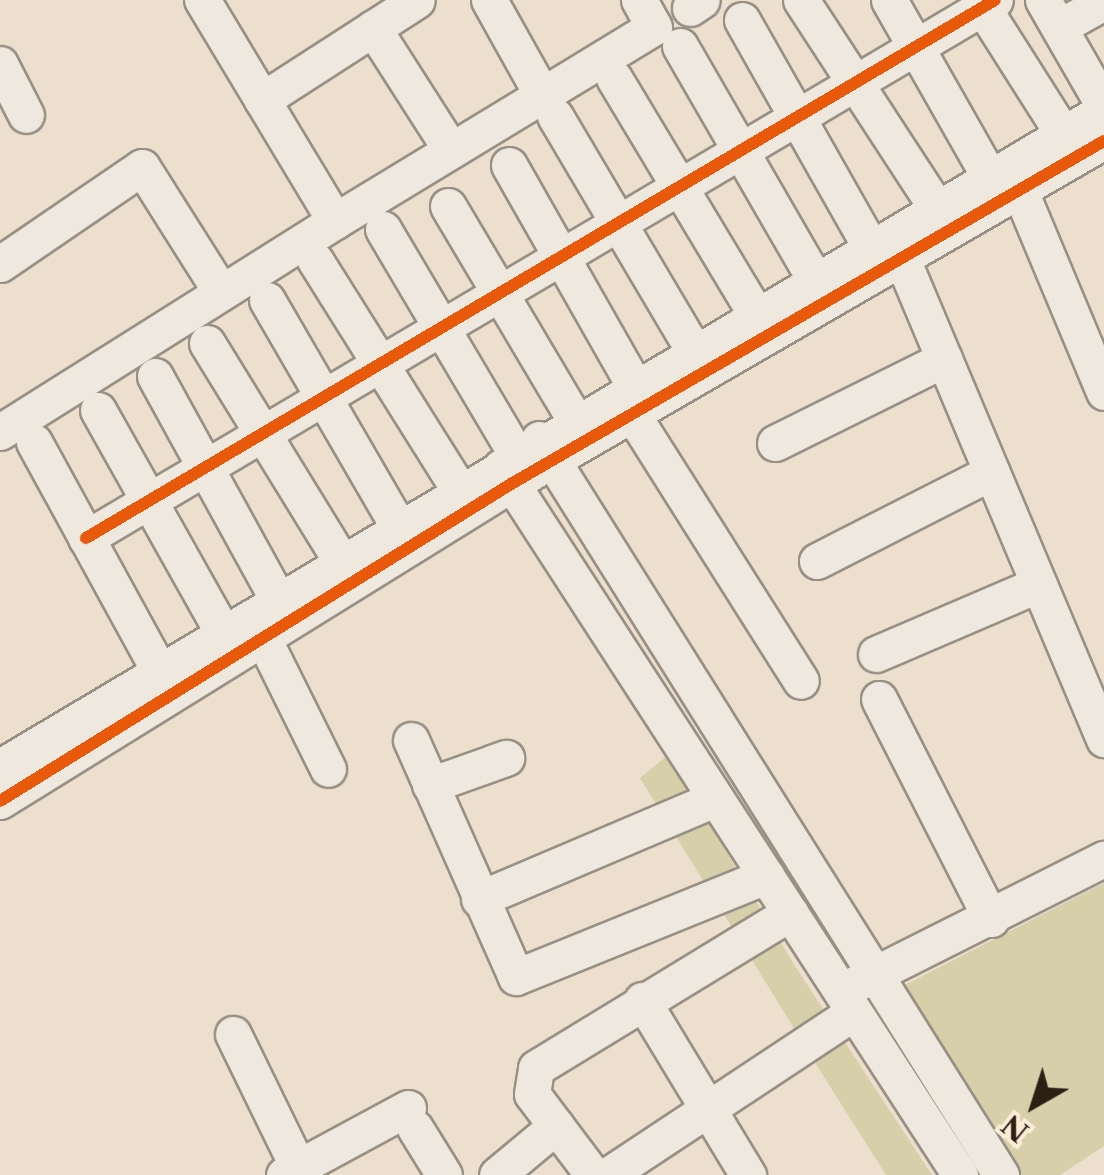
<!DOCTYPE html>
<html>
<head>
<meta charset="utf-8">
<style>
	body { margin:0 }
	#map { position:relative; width:1104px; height:1175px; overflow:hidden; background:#ecdfcd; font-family:"Libre Caslon Text",serif }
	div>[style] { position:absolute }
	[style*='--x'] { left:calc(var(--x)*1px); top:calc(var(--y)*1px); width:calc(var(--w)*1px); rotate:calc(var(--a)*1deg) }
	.green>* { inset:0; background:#d6cfaa }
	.roads { filter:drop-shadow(2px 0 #989084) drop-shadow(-2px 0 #989084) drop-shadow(0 2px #989084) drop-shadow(0 -2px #989084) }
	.minor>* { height:35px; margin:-17.5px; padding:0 17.5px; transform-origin:17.5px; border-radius:17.5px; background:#efe8df }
	.cycleway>* { height:12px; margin:-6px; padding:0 6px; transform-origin:6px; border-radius:6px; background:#e8590c }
	span { translate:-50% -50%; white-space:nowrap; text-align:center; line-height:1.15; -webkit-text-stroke:10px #fbecd6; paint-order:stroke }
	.north { position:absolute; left:984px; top:1055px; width:100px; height:100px; -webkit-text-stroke:8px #fbecd6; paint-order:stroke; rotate:219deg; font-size:28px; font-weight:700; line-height:40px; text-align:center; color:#2c1f13 }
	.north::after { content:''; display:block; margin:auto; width:35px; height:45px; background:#2c1f13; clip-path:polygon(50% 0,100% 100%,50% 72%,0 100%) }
</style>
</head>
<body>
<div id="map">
	<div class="green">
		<div style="clip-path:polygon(668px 755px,795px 966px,932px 1175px,886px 1175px,819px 1069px,640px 778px)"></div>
		<div style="clip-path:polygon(1104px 883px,1104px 1146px,1060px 1175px,1020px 1175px,897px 989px)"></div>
	</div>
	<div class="roads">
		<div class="minor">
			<div style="--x:489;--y:0;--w:109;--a:60.8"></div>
			<div style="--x:801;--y:0;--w:247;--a:56.9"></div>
			<div style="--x:889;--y:0;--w:202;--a:60.4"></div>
			<div style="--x:978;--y:0;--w:159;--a:57.6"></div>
			<div style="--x:1043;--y:0;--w:122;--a:60.1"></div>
			<div style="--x:690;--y:8;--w:14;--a:-34"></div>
			<div style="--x:742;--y:20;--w:260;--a:60.5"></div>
			<div style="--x:1059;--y:27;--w:51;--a:-29.1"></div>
			<div style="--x:373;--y:28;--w:145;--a:57.4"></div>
			<div style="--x:680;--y:46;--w:268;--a:60"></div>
			<div style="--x:0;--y:64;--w:57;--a:63"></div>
			<div style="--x:614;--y:78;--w:274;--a:59"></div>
			<div style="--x:262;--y:100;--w:184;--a:-32.8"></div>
			<div style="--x:555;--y:116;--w:271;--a:59.4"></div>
			<div style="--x:509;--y:165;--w:251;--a:60.4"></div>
			<div style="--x:1020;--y:191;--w:218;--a:67.3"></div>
			<div style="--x:448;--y:206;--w:247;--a:59.3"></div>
			<div style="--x:335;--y:221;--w:373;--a:-31.3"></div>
			<div style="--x:654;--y:27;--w:31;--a:-119"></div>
			<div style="--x:383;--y:229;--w:259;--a:59.4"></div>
			<div style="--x:902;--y:259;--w:521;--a:67.18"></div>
			<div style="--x:315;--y:260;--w:269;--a:57.9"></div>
			<div style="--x:0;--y:264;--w:172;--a:-34.3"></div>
			<div style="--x:142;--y:167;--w:148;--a:57.7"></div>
			<div style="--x:267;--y:300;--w:259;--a:59.9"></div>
			<div style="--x:207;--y:343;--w:254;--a:58.4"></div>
			<div style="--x:155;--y:376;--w:253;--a:61.2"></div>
			<div style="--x:98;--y:410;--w:253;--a:60.7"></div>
			<div style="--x:634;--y:417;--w:312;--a:57.7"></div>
			<div style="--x:0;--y:432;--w:396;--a:-32.2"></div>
			<div style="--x:335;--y:221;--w:258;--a:-121"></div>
			<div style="--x:539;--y:439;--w:869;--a:57.88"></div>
			<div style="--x:34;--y:442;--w:260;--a:61.3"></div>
			<div style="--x:775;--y:443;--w:189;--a:-26.4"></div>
			<div style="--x:501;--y:467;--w:844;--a:57.04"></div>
			<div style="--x:86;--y:538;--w:1056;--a:-30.62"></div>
			<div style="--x:817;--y:561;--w:196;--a:-27"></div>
			<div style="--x:263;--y:638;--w:146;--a:63.6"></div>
			<div style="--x:876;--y:654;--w:177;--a:-23.2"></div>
			<div style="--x:879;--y:699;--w:247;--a:63"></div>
			<div style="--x:411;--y:740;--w:259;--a:66.1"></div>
			<div style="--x:516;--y:977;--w:270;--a:-22"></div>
			<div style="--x:0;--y:767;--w:1285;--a:-30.76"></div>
			<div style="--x:430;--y:785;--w:81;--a:-19.6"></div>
			<div style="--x:0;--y:801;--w:601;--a:-31.81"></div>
			<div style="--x:511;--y:484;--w:685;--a:-30.05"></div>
			<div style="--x:479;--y:899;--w:256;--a:-23"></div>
			<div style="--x:855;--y:984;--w:279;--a:-26.7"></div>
			<div style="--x:642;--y:1000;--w:205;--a:58.8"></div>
			<div style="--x:233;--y:1034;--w:148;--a:64"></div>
			<div style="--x:415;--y:1128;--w:55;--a:58.3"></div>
			<div style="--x:284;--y:1175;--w:141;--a:-28.4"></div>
			<div style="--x:497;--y:1175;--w:77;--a:-39.7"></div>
			<div style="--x:593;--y:1175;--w:101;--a:-127"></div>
			<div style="--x:532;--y:1094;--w:26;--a:-81"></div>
			<div style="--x:536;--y:1068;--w:298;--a:-31.4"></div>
			<div style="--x:608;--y:1175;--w:295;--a:-33.5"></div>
		</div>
	</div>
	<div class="cycleway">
		<div style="--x:86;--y:538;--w:1056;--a:-30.62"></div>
		<div style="--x:0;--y:801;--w:601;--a:-31.81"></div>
		<div style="--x:511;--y:484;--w:685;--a:-30.05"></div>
	</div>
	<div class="north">N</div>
</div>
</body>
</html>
